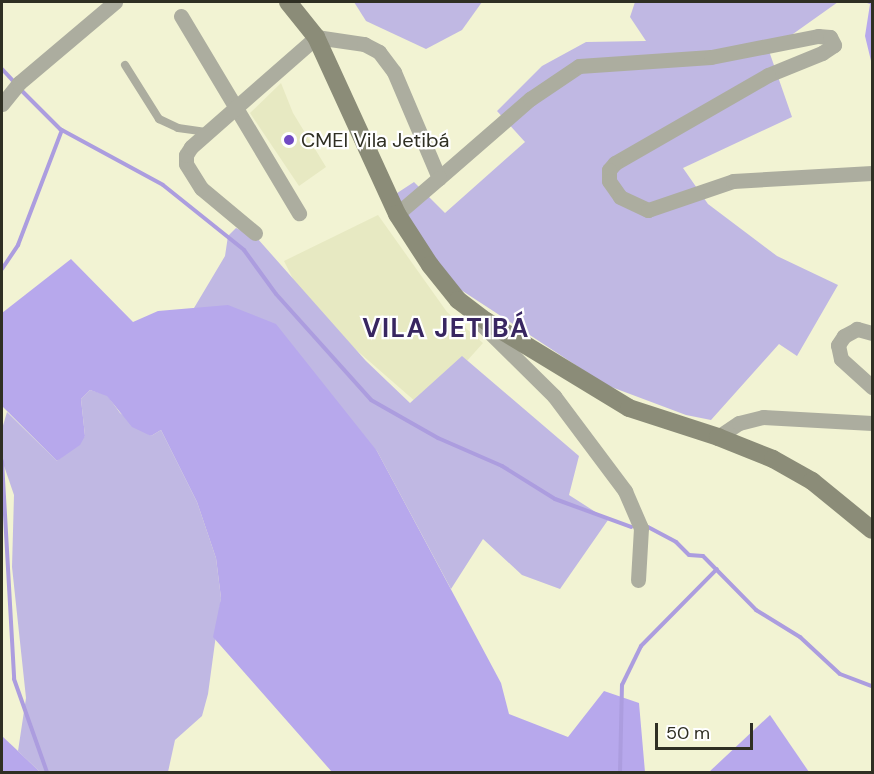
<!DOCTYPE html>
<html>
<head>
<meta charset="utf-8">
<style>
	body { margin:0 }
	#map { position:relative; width:874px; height:774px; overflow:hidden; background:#f2f3d3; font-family:"DM Sans",sans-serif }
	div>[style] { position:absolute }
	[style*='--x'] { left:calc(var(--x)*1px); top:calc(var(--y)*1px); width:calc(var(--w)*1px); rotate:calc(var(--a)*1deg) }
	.built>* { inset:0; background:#e7e9c2 }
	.green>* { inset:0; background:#c0b8e3 }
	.forest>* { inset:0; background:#b7a8ec }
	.stream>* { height:4px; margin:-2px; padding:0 2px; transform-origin:2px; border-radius:2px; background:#ac9ddf }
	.lane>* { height:8px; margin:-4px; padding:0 4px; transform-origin:4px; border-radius:4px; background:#acad9f }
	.street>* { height:15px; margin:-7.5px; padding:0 7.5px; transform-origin:7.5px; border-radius:7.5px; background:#acad9f }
	.secondary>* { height:18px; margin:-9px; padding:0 9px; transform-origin:9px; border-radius:9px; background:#8b8c78 }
	.dots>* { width:16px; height:16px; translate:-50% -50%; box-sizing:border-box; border:3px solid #fff; border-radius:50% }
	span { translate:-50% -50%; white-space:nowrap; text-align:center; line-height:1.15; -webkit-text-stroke:4.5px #fff; paint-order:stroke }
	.poi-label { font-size:20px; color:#2f2f23 }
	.left { translate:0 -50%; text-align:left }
	.district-label { font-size:26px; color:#382661; font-weight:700; letter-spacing:1.5px }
	.frame { position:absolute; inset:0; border:3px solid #2f2f23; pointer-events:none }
	.scale { position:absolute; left:655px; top:723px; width:98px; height:27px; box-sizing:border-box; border:3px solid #2f2f23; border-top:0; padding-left:8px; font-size:18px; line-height:21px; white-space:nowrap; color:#2f2f23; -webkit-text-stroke:4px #fff; paint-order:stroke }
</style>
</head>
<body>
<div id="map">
	<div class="built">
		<div style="clip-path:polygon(281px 83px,293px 113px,326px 167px,299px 186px,250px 113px)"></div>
		<div style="clip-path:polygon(378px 215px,447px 312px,483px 343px,424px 409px,307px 307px,284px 261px)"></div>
	</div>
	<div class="green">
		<div style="clip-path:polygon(354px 2px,482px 2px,462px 30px,426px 49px,366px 21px)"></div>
		<div style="clip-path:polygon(635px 2px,838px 2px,769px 51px,792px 117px,683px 168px,708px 204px,777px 256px,838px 285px,797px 356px,779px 344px,711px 420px,686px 415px,606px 385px,458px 288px,388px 199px,414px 182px,445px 213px,525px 142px,497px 111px,542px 66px,586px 42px,646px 41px,630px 17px)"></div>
		<div style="clip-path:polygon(236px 228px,257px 238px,366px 361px,410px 403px,462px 356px,579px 456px,569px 495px,608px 520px,560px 589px,522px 575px,483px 539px,451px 589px,377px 451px,194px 308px,225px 256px,228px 236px)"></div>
		<div style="clip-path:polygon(90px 390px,107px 395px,120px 413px,151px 436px,161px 430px,197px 502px,216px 558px,221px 598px,208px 694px,202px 716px,175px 740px,168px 772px,40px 772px,18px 751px,26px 698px,12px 567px,14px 495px,2px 460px,2px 429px,7px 412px,57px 461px,85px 436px,81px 399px)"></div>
	</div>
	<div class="forest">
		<div style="clip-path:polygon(864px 2px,872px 2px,872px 65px,865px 36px,870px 4px)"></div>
		<div style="clip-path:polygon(71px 259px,133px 322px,158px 311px,228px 305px,276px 324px,377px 451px,501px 683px,509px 714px,568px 737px,604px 691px,639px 703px,645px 772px,332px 772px,213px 637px,221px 598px,216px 558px,197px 502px,161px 430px,151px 436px,132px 427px,107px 396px,90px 390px,81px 399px,85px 436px,80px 445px,57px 461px,2px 406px,2px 313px)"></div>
		<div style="clip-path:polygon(770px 715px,809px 772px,709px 772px)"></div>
		<div style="clip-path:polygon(2px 736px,18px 751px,40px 772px,2px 772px)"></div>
	</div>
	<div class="stream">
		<div style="--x:2;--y:69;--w:18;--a:47"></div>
		<div style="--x:19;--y:88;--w:58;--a:45"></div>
		<div style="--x:60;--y:129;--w:117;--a:28.5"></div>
		<div style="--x:163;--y:185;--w:104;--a:38.7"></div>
		<div style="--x:244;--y:250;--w:54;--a:54"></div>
		<div style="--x:276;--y:294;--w:142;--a:48.1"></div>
		<div style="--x:371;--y:400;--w:77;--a:29.6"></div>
		<div style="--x:438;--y:438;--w:70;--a:23.6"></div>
		<div style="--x:502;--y:466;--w:62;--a:31.9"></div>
		<div style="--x:555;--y:499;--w:81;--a:20.2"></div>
		<div style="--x:2;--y:269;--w:29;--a:-56"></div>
		<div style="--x:18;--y:245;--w:123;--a:-69.1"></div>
		<div style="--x:2;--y:461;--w:218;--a:86.8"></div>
		<div style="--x:14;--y:679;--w:99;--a:70.5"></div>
		<div style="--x:648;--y:527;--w:32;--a:28"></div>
		<div style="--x:676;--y:542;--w:18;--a:45"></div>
		<div style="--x:689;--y:555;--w:14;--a:4"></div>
		<div style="--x:703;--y:556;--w:76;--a:45.5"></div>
		<div style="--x:756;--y:610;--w:52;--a:31.5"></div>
		<div style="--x:800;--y:637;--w:54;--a:42.8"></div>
		<div style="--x:840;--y:674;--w:34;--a:21"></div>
		<div style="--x:620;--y:772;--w:87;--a:-88.7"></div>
		<div style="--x:622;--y:685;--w:43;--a:-64"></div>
		<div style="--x:641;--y:646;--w:108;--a:-45.4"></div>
	</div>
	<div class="lane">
		<div style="--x:125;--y:65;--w:64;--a:57.8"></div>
		<div style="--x:159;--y:119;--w:21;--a:25"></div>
		<div style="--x:178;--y:128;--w:28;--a:8"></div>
	</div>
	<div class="street">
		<div style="--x:181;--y:16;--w:230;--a:59.1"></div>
		<div style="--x:2;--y:104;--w:27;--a:-51"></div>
		<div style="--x:19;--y:83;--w:126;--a:-40.2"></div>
		<div style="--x:439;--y:178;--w:121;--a:-41"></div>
		<div style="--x:530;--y:99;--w:59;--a:-34"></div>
		<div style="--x:579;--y:66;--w:132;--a:-3.9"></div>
		<div style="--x:711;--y:57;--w:109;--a:-11.1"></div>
		<div style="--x:818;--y:36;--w:12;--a:5"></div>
		<div style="--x:830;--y:37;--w:9;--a:63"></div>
		<div style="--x:834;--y:45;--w:14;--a:146"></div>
		<div style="--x:822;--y:53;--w:58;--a:157.8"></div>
		<div style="--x:768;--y:75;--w:177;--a:150.1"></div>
		<div style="--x:615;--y:163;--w:9;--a:131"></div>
		<div style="--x:609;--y:170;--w:11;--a:90"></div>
		<div style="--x:609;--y:181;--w:19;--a:55"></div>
		<div style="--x:620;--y:197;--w:31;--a:25"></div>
		<div style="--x:648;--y:210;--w:90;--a:-18.8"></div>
		<div style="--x:733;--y:181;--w:139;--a:-3.3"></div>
		<div style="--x:255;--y:233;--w:70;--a:-140.2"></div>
		<div style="--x:201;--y:188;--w:28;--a:-122"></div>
		<div style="--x:186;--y:164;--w:9;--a:-90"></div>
		<div style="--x:186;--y:155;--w:9;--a:-58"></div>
		<div style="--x:191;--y:147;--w:167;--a:-41.3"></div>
		<div style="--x:316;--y:37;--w:49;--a:8.3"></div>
		<div style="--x:364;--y:44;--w:17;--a:28"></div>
		<div style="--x:379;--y:52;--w:25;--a:53"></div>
		<div style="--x:394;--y:72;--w:115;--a:67"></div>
		<div style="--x:439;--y:178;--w:55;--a:139.4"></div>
		<div style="--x:478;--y:321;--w:107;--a:44.6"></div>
		<div style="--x:554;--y:396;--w:119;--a:53.2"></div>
		<div style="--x:625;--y:491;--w:40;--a:66.6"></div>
		<div style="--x:641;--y:528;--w:52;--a:93.3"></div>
		<div style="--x:872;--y:333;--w:16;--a:-165"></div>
		<div style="--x:857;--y:329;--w:15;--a:152"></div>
		<div style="--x:844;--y:336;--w:11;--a:124"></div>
		<div style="--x:838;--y:345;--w:14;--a:78"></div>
		<div style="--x:841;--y:359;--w:42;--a:42.1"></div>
		<div style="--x:718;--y:437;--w:25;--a:-34"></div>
		<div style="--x:739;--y:423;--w:25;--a:-14"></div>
		<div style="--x:763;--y:417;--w:109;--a:3.2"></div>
	</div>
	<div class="secondary">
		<div style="--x:288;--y:2;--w:45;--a:51.3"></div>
		<div style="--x:316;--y:37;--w:195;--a:65.4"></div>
		<div style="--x:397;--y:214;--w:61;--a:57.1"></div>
		<div style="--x:430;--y:265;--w:45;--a:51.3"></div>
		<div style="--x:458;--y:300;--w:35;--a:37"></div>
		<div style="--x:486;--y:321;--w:167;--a:31.3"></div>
		<div style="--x:629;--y:408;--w:94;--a:18"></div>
		<div style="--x:718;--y:437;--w:59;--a:21.8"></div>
		<div style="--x:773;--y:459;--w:45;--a:29.4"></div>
		<div style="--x:812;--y:481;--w:77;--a:39.2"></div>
	</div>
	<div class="dots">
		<div style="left:289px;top:140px;background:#714ac3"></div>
	</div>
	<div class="poi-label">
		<span class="left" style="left:301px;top:140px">CMEI Vila Jetibá</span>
	</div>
	<div class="district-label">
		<span style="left:446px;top:329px">VILA JETIBÁ</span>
	</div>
	<div class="frame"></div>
	<div class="scale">50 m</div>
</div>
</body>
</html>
